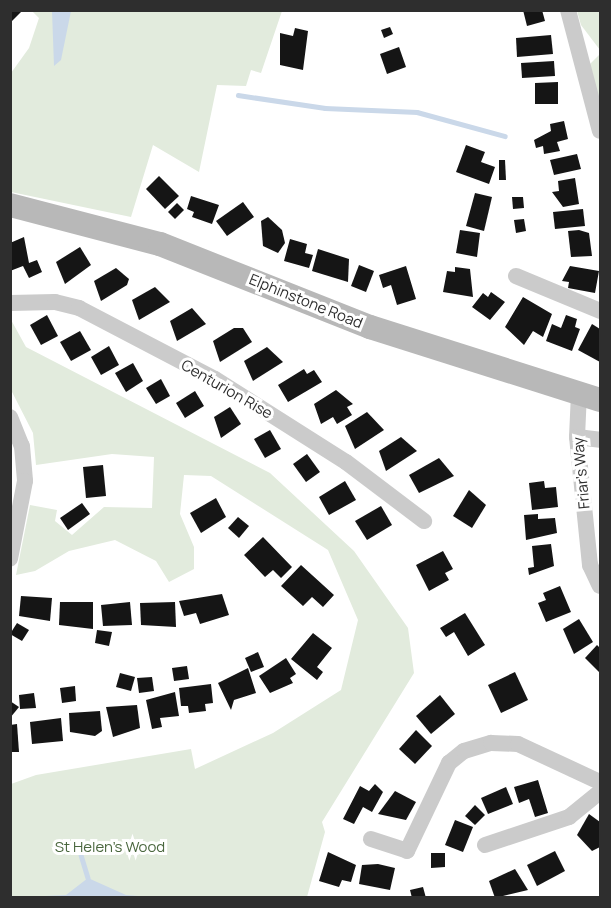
<!DOCTYPE html>
<html>
<head>
<meta charset="utf-8">
<style>
	body { margin:0 }
	#map { position:relative; width:611px; height:908px; overflow:hidden; background:#fff; font-family:Manrope,sans-serif }
	div>[style] { position:absolute }
	[style*='--x'] { left:calc(var(--x)*1px); top:calc(var(--y)*1px); width:calc(var(--w)*1px); rotate:calc(var(--a)*1deg) }
	.green>* { inset:0; background:#e2ebdd }
	.water>* { inset:0; background:#cad8e9 }
	.stream>* { height:4.5px; margin:-2.25px; padding:0 2.25px; transform-origin:2.25px; border-radius:2.25px; background:#cad8e9 }
	.building>* { inset:0; background:#151515 }
	.street>* { height:16px; margin:-8px; padding:0 8px; transform-origin:8px; border-radius:8px; background:#cbcbcb }
	.secondary>* { height:24px; margin:-12px; padding:0 12px; transform-origin:12px; border-radius:12px; background:#b8b8b8 }
	span { translate:-50% -50%; white-space:nowrap; text-align:center; line-height:1.15; -webkit-text-stroke:6px #fff; paint-order:stroke }
	.street-label { font-size:15px; color:#2e2e2e }
	.park-label { font-size:15px; color:#4a673e }
	.frame { position:absolute; inset:0; border:12px solid #2e2e2e; pointer-events:none }
</style>
</head>
<body>
<div id="map">
	<div class="green">
		<div style="clip-path:polygon(32px 11px,282px 11px,261px 73px,251px 70px,246px 86px,217px 85px,199px 172px,153px 145px,131px 217px,11px 192px,11px 73px,29px 48px,39px 18px)"></div>
		<div style="clip-path:polygon(577px 11px,600px 11px,600px 50px,581px 25px)"></div>
		<div style="clip-path:polygon(600px 54px,600px 104px,590px 64px)"></div>
		<div style="clip-path:polygon(10px 318px,26px 347px,270px 473px,354px 551px,408px 628px,414px 673px,322px 822px,325px 832px,307px 897px,11px 897px,11px 784px,36px 775px,191px 749px,195px 769px,273px 733px,341px 690px,358px 620px,328px 550px,211px 476px,184px 475px,180px 514px,194px 547px,194px 569px,169px 582px,156px 561px,115px 540px,69px 551px,35px 571px,16px 575px,30px 505px,57px 510px,55px 521px,72px 535px,104px 507px,152px 508px,154px 457px,112px 454px,36px 465px,33px 433px,11px 390px)"></div>
	</div>
	<div class="water">
		<div style="clip-path:polygon(52px 11px,71px 11px,61px 60px,54px 66px)"></div>
		<div style="clip-path:polygon(88px 878px,126px 895px,150px 897px,24px 897px,66px 895px)"></div>
	</div>
	<div class="stream">
		<div style="--x:238;--y:95;--w:88;--a:8.5"></div>
		<div style="--x:325;--y:108;--w:92;--a:2.5"></div>
		<div style="--x:417;--y:112;--w:91;--a:15.3"></div>
		<div style="--x:81;--y:855;--w:24;--a:73"></div>
	</div>
	<div class="building">
		<div style="clip-path:polygon(10px 10px,23px 10px,10px 23px)"></div>
		<div style="clip-path:polygon(523px 10px,542px 10px,545px 21px,527px 26px)"></div>
		<div style="clip-path:polygon(390px 27px,393px 34px,384px 38px,381px 30px)"></div>
		<div style="clip-path:polygon(295px 28px,308px 31px,303px 70px,280px 65px,280px 33px,293px 36px)"></div>
		<div style="clip-path:polygon(551px 35px,553px 54px,517px 57px,516px 38px)"></div>
		<div style="clip-path:polygon(399px 47px,406px 67px,387px 74px,380px 54px)"></div>
		<div style="clip-path:polygon(554px 61px,555px 76px,522px 78px,521px 63px)"></div>
		<div style="clip-path:polygon(558px 82px,558px 104px,535px 104px,535px 83px)"></div>
		<div style="clip-path:polygon(564px 121px,568px 139px,557px 142px,560px 151px,544px 154px,543px 146px,536px 148px,534px 140px,551px 131px,550px 124px)"></div>
		<div style="clip-path:polygon(466px 145px,485px 152px,481px 162px,495px 167px,489px 184px,456px 172px)"></div>
		<div style="clip-path:polygon(577px 154px,581px 169px,554px 175px,550px 160px)"></div>
		<div style="clip-path:polygon(499px 160px,505px 160px,506px 180px,499px 180px)"></div>
		<div style="clip-path:polygon(159px 176px,179px 196px,165px 209px,146px 189px)"></div>
		<div style="clip-path:polygon(575px 178px,579px 204px,563px 207px,552px 192px,559px 191px,558px 181px)"></div>
		<div style="clip-path:polygon(475px 193px,492px 197px,484px 231px,466px 226px)"></div>
		<div style="clip-path:polygon(191px 196px,219px 205px,212px 224px,192px 217px,194px 212px,187px 209px)"></div>
		<div style="clip-path:polygon(512px 197px,523px 197px,524px 208px,513px 209px)"></div>
		<div style="clip-path:polygon(243px 202px,254px 217px,227px 236px,216px 221px)"></div>
		<div style="clip-path:polygon(177px 203px,184px 210px,175px 219px,168px 212px)"></div>
		<div style="clip-path:polygon(583px 209px,585px 226px,555px 229px,553px 212px)"></div>
		<div style="clip-path:polygon(268px 217px,282px 230px,285px 243px,278px 253px,263px 246px,261px 221px)"></div>
		<div style="clip-path:polygon(524px 219px,526px 231px,516px 233px,514px 220px)"></div>
		<div style="clip-path:polygon(460px 230px,480px 233px,477px 257px,456px 253px)"></div>
		<div style="clip-path:polygon(579px 230px,589px 233px,592px 256px,571px 257px,568px 231px)"></div>
		<div style="clip-path:polygon(24px 237px,29px 263px,37px 260px,42px 272px,29px 278px,23px 266px,10px 271px,10px 243px)"></div>
		<div style="clip-path:polygon(290px 239px,307px 244px,305px 253px,313px 255px,309px 268px,284px 261px)"></div>
		<div style="clip-path:polygon(80px 247px,91px 265px,65px 284px,56px 262px)"></div>
		<div style="clip-path:polygon(318px 249px,349px 259px,348px 282px,312px 271px)"></div>
		<div style="clip-path:polygon(359px 265px,374px 271px,366px 292px,351px 286px)"></div>
		<div style="clip-path:polygon(406px 266px,416px 299px,397px 305px,391px 285px,383px 288px,379px 275px)"></div>
		<div style="clip-path:polygon(570px 266px,599px 271px,595px 293px,568px 288px,569px 282px,562px 281px)"></div>
		<div style="clip-path:polygon(455px 267px,470px 269px,473px 297px,443px 292px,447px 271px,455px 272px)"></div>
		<div style="clip-path:polygon(116px 268px,129px 279px,127px 285px,101px 301px,94px 281px)"></div>
		<div style="clip-path:polygon(155px 287px,170px 302px,139px 320px,132px 300px)"></div>
		<div style="clip-path:polygon(491px 292px,505px 302px,490px 320px,472px 307px,483px 293px,488px 297px)"></div>
		<div style="clip-path:polygon(523px 297px,552px 314px,543px 337px,533px 331px,524px 345px,505px 327px)"></div>
		<div style="clip-path:polygon(192px 308px,206px 324px,177px 341px,170px 321px)"></div>
		<div style="clip-path:polygon(47px 315px,58px 336px,41px 345px,30px 325px)"></div>
		<div style="clip-path:polygon(566px 315px,577px 319px,575px 327px,580px 329px,572px 351px,546px 341px,552px 324px,561px 328px)"></div>
		<div style="clip-path:polygon(592px 324px,600px 329px,600px 362px,578px 350px)"></div>
		<div style="clip-path:polygon(234px 328px,243px 328px,252px 342px,220px 362px,213px 341px)"></div>
		<div style="clip-path:polygon(80px 331px,91px 350px,71px 361px,60px 342px)"></div>
		<div style="clip-path:polygon(109px 346px,119px 365px,101px 375px,91px 357px)"></div>
		<div style="clip-path:polygon(267px 347px,283px 362px,253px 381px,244px 361px)"></div>
		<div style="clip-path:polygon(133px 363px,143px 381px,126px 392px,115px 373px)"></div>
		<div style="clip-path:polygon(304px 369px,307px 374px,314px 370px,322px 382px,288px 402px,278px 385px)"></div>
		<div style="clip-path:polygon(161px 379px,170px 396px,156px 404px,146px 388px)"></div>
		<div style="clip-path:polygon(336px 390px,353px 404px,347px 407px,352px 415px,337px 424px,333px 417px,321px 424px,314px 404px)"></div>
		<div style="clip-path:polygon(195px 391px,204px 406px,185px 418px,176px 403px)"></div>
		<div style="clip-path:polygon(230px 407px,241px 424px,221px 438px,214px 417px)"></div>
		<div style="clip-path:polygon(367px 412px,384px 430px,355px 449px,345px 426px)"></div>
		<div style="clip-path:polygon(270px 430px,281px 449px,265px 458px,254px 439px)"></div>
		<div style="clip-path:polygon(401px 437px,417px 451px,386px 471px,379px 451px)"></div>
		<div style="clip-path:polygon(307px 454px,320px 472px,306px 482px,293px 464px)"></div>
		<div style="clip-path:polygon(439px 458px,454px 476px,419px 493px,409px 475px)"></div>
		<div style="clip-path:polygon(103px 465px,106px 496px,86px 498px,83px 467px)"></div>
		<div style="clip-path:polygon(345px 481px,356px 500px,329px 515px,319px 497px)"></div>
		<div style="clip-path:polygon(544px 481px,545px 488px,556px 487px,558px 507px,532px 510px,529px 483px)"></div>
		<div style="clip-path:polygon(469px 490px,486px 505px,472px 528px,453px 516px)"></div>
		<div style="clip-path:polygon(216px 498px,226px 517px,201px 533px,190px 513px)"></div>
		<div style="clip-path:polygon(82px 503px,90px 514px,68px 530px,60px 518px)"></div>
		<div style="clip-path:polygon(381px 506px,392px 525px,367px 540px,355px 521px)"></div>
		<div style="clip-path:polygon(538px 514px,538px 519px,555px 518px,557px 533px,526px 540px,524px 515px)"></div>
		<div style="clip-path:polygon(238px 517px,249px 526px,239px 538px,228px 528px)"></div>
		<div style="clip-path:polygon(263px 537px,292px 567px,281px 578px,273px 570px,265px 577px,244px 555px)"></div>
		<div style="clip-path:polygon(551px 544px,554px 566px,529px 575px,528px 568px,534px 567px,532px 546px)"></div>
		<div style="clip-path:polygon(443px 551px,453px 569px,445px 573px,449px 580px,429px 591px,416px 565px)"></div>
		<div style="clip-path:polygon(301px 565px,334px 595px,323px 607px,312px 597px,303px 606px,281px 586px)"></div>
		<div style="clip-path:polygon(560px 586px,571px 612px,546px 622px,538px 603px,546px 600px,543px 593px)"></div>
		<div style="clip-path:polygon(222px 594px,229px 615px,200px 624px,196px 613px,184px 616px,179px 601px)"></div>
		<div style="clip-path:polygon(21px 596px,52px 598px,50px 621px,19px 616px)"></div>
		<div style="clip-path:polygon(60px 602px,93px 602px,93px 629px,59px 625px)"></div>
		<div style="clip-path:polygon(130px 602px,132px 625px,103px 626px,101px 605px)"></div>
		<div style="clip-path:polygon(175px 602px,176px 627px,141px 625px,140px 603px)"></div>
		<div style="clip-path:polygon(465px 613px,485px 645px,468px 656px,454px 632px,446px 637px,440px 628px)"></div>
		<div style="clip-path:polygon(579px 619px,593px 642px,574px 654px,563px 629px)"></div>
		<div style="clip-path:polygon(17px 623px,29px 630px,22px 641px,10px 634px)"></div>
		<div style="clip-path:polygon(97px 630px,112px 632px,109px 646px,95px 643px)"></div>
		<div style="clip-path:polygon(313px 633px,332px 648px,317px 667px,323px 672px,317px 680px,291px 659px)"></div>
		<div style="clip-path:polygon(597px 645px,600px 648px,600px 673px,585px 658px)"></div>
		<div style="clip-path:polygon(258px 652px,264px 667px,251px 672px,245px 658px)"></div>
		<div style="clip-path:polygon(286px 658px,296px 674px,290px 678px,293px 683px,270px 693px,259px 676px)"></div>
		<div style="clip-path:polygon(187px 666px,189px 679px,174px 681px,172px 668px)"></div>
		<div style="clip-path:polygon(248px 668px,256px 693px,234px 700px,231px 710px,218px 683px)"></div>
		<div style="clip-path:polygon(515px 672px,528px 700px,501px 713px,488px 685px)"></div>
		<div style="clip-path:polygon(120px 673px,135px 677px,131px 691px,116px 687px)"></div>
		<div style="clip-path:polygon(152px 677px,154px 691px,139px 693px,137px 678px)"></div>
		<div style="clip-path:polygon(211px 684px,213px 703px,205px 704px,206px 711px,189px 713px,188px 706px,181px 706px,179px 688px)"></div>
		<div style="clip-path:polygon(75px 686px,76px 701px,62px 703px,60px 688px)"></div>
		<div style="clip-path:polygon(175px 692px,179px 716px,160px 718px,162px 727px,152px 729px,146px 700px)"></div>
		<div style="clip-path:polygon(34px 693px,36px 708px,20px 709px,19px 695px)"></div>
		<div style="clip-path:polygon(440px 695px,455px 714px,431px 734px,416px 716px)"></div>
		<div style="clip-path:polygon(10px 701px,19px 707px,10px 718px)"></div>
		<div style="clip-path:polygon(137px 705px,140px 728px,113px 737px,106px 707px)"></div>
		<div style="clip-path:polygon(100px 711px,102px 731px,95px 736px,70px 732px,69px 713px)"></div>
		<div style="clip-path:polygon(61px 718px,63px 741px,32px 744px,30px 722px)"></div>
		<div style="clip-path:polygon(17px 724px,19px 752px,10px 752px,10px 725px)"></div>
		<div style="clip-path:polygon(416px 730px,432px 746px,415px 764px,399px 749px)"></div>
		<div style="clip-path:polygon(538px 780px,548px 813px,535px 817px,529px 799px,519px 803px,514px 787px)"></div>
		<div style="clip-path:polygon(375px 784px,383px 792px,372px 812px,363px 807px,354px 824px,343px 819px,360px 786px,369px 791px)"></div>
		<div style="clip-path:polygon(506px 787px,513px 804px,488px 814px,481px 798px)"></div>
		<div style="clip-path:polygon(395px 791px,416px 802px,406px 820px,378px 814px)"></div>
		<div style="clip-path:polygon(475px 805px,485px 815px,475px 825px,465px 816px)"></div>
		<div style="clip-path:polygon(589px 814px,600px 822px,600px 847px,592px 851px,577px 835px)"></div>
		<div style="clip-path:polygon(455px 820px,473px 827px,463px 852px,445px 845px)"></div>
		<div style="clip-path:polygon(555px 851px,565px 871px,537px 886px,527px 865px)"></div>
		<div style="clip-path:polygon(328px 852px,356px 865px,351px 882px,342px 880px,339px 887px,319px 881px)"></div>
		<div style="clip-path:polygon(431px 853px,445px 853px,445px 867px,431px 868px)"></div>
		<div style="clip-path:polygon(378px 864px,395px 868px,390px 890px,359px 884px,362px 865px)"></div>
		<div style="clip-path:polygon(515px 869px,528px 890px,495px 898px,489px 881px)"></div>
		<div style="clip-path:polygon(423px 887px,426px 898px,412px 898px,410px 890px)"></div>
	</div>
	<div class="street">
		<div style="--x:568;--y:10;--w:125;--a:75.2"></div>
		<div style="--x:516;--y:276;--w:91;--a:22.6"></div>
		<div style="--x:10;--y:303;--w:45;--a:-1.3"></div>
		<div style="--x:55;--y:302;--w:25;--a:14"></div>
		<div style="--x:79;--y:308;--w:153;--a:27.6"></div>
		<div style="--x:215;--y:379;--w:155;--a:32.4"></div>
		<div style="--x:346;--y:462;--w:98;--a:37.1"></div>
		<div style="--x:579;--y:393;--w:44;--a:92.6"></div>
		<div style="--x:577;--y:437;--w:129;--a:84.2"></div>
		<div style="--x:590;--y:565;--w:23;--a:65"></div>
		<div style="--x:10;--y:417;--w:31;--a:68"></div>
		<div style="--x:22;--y:446;--w:35;--a:85"></div>
		<div style="--x:25;--y:481;--w:79;--a:100.9"></div>
		<div style="--x:577;--y:437;--w:23;--a:7"></div>
		<div style="--x:371;--y:839;--w:38;--a:18"></div>
		<div style="--x:407;--y:851;--w:98;--a:-64.5"></div>
		<div style="--x:449;--y:763;--w:19;--a:-39"></div>
		<div style="--x:464;--y:751;--w:28;--a:-17"></div>
		<div style="--x:491;--y:743;--w:27;--a:2"></div>
		<div style="--x:518;--y:744;--w:90;--a:24.9"></div>
		<div style="--x:485;--y:845;--w:89;--a:-18.4"></div>
		<div style="--x:569;--y:817;--w:40;--a:-39"></div>
	</div>
	<div class="secondary">
		<div style="--x:10;--y:205;--w:155;--a:14.6"></div>
		<div style="--x:160;--y:244;--w:226;--a:21.6"></div>
		<div style="--x:370;--y:327;--w:241;--a:17.6"></div>
	</div>
	<div class="street-label">
		<span style="left:306px;top:301px;rotate:22deg">Elphinstone Road</span>
		<span style="left:227px;top:389px;rotate:30deg">Centurion Rise</span>
		<span style="left:581px;top:473px;rotate:-95deg">Friar's Way</span>
	</div>
	<div class="park-label">
		<span style="left:110px;top:847px">St Helen's Wood</span>
	</div>
	<div class="frame"></div>
</div>
</body>
</html>
